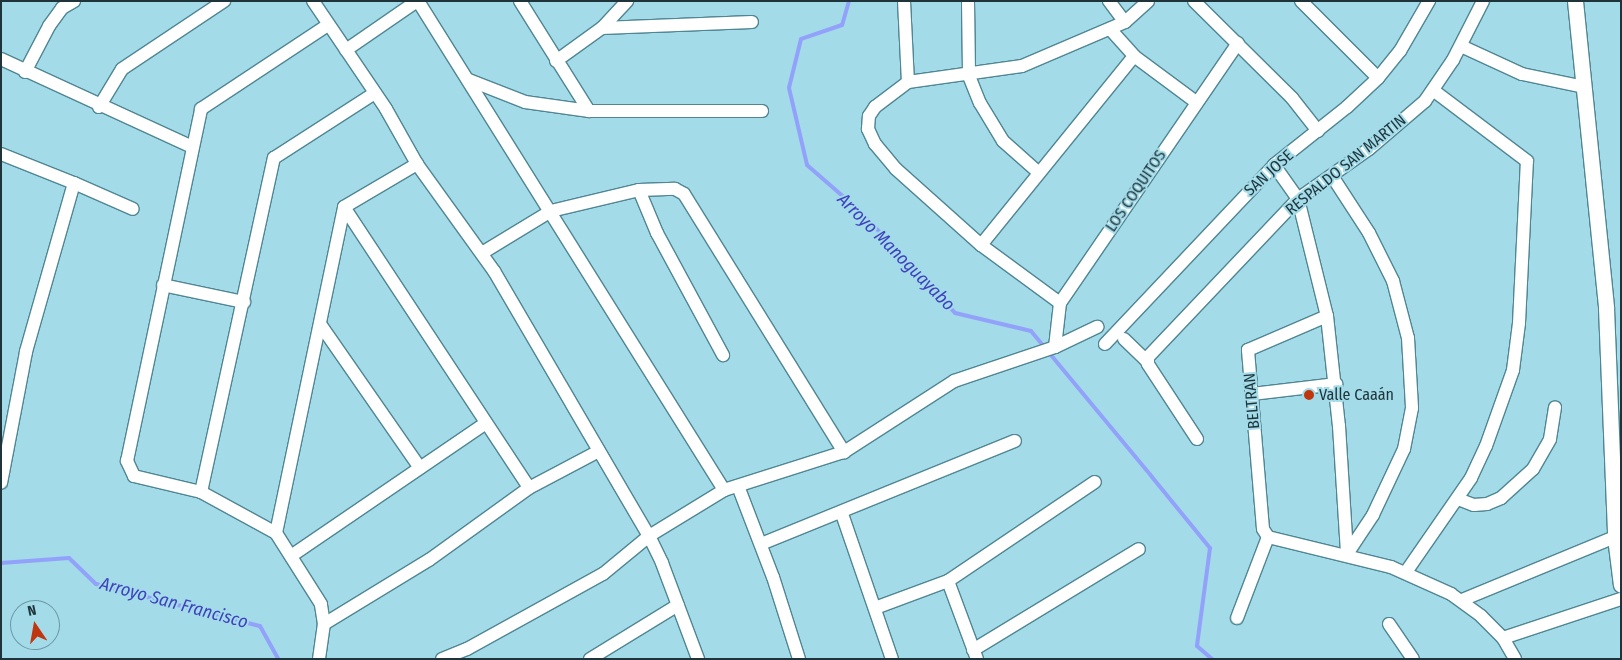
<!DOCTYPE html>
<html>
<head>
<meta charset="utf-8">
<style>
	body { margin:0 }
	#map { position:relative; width:1622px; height:660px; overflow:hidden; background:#a3dbe9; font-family:"Fira Sans Condensed",sans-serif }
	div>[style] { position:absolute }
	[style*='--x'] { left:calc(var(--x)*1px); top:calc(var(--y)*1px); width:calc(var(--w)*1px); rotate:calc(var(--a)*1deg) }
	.stream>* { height:4px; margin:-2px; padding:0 2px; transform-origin:2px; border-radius:2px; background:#92a2fa }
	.roads { filter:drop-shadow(1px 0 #508693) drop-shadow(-1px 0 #508693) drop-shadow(0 1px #508693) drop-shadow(0 -1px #508693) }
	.minor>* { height:12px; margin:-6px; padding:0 6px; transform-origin:6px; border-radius:6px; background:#fff }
	.tertiary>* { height:15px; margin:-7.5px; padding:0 7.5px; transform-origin:7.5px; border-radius:7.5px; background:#fff }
	.dots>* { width:14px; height:14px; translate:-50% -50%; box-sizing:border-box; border:2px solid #a3dbe9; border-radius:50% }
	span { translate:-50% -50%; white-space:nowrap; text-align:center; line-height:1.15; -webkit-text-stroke:4px #a3dbe9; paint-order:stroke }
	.street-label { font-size:16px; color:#1e343a }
	.poi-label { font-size:16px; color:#1e343a }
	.left { translate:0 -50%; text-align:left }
	.water-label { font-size:18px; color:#3f41be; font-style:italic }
	.frame { position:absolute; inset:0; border:2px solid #1e343a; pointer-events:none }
	.north { position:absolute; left:10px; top:600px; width:50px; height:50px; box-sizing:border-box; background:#a3dbe9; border:1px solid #6e98a3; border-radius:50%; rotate:348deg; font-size:14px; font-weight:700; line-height:20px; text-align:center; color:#1e343a }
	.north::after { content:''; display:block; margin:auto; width:18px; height:22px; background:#c0360f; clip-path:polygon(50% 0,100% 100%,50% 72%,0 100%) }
</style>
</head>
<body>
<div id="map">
	<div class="stream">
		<div style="--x:849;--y:1;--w:25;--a:106"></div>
		<div style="--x:842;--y:25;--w:43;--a:161.1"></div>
		<div style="--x:801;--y:39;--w:50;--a:103.8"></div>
		<div style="--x:789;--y:88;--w:79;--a:76.8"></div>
		<div style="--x:807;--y:165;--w:70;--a:41"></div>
		<div style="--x:860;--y:211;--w:139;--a:47"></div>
		<div style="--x:955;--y:313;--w:78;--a:13.3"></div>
		<div style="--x:1031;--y:331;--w:190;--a:50.3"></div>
		<div style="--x:1152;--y:477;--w:92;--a:50.8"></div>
		<div style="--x:1210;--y:548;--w:99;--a:97.6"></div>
		<div style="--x:1197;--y:646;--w:20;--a:41"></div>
		<div style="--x:1;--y:563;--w:68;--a:-4.2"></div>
		<div style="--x:69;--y:558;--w:37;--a:44"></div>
		<div style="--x:96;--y:584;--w:169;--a:14.4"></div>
		<div style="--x:260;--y:626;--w:38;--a:61"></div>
	</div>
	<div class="roads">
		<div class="minor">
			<div style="--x:313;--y:1;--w:130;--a:55.9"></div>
			<div style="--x:386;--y:109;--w:63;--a:60.6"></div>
			<div style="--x:417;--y:164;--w:132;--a:54.3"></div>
			<div style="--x:494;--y:271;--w:307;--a:59.7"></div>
			<div style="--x:649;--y:536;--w:30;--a:64"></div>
			<div style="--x:662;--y:563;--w:103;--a:69.4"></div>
			<div style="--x:418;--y:1;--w:577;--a:57.96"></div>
			<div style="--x:520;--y:1;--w:130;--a:57.9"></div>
			<div style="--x:904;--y:1;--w:81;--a:87.2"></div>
			<div style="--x:968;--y:1;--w:75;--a:89.2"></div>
			<div style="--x:969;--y:76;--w:29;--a:68"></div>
			<div style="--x:980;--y:103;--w:44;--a:58.8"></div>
			<div style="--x:1003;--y:141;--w:48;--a:41.6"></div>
			<div style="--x:1109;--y:1;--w:26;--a:53"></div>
			<div style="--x:1194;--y:1;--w:138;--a:44.7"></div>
			<div style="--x:1292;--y:98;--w:42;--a:51.8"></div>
			<div style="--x:1301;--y:1;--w:109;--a:45"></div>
			<div style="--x:602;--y:28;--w:150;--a:-2.3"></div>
			<div style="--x:1110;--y:29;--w:36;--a:48"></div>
			<div style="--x:1134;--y:56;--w:77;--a:36.6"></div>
			<div style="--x:1461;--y:46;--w:67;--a:24.7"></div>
			<div style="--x:1522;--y:74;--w:63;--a:11.8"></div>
			<div style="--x:346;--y:50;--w:86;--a:-34.6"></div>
			<div style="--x:1;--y:59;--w:210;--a:24.7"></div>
			<div style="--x:556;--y:61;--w:57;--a:-35.7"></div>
			<div style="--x:602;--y:28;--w:37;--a:-47"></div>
			<div style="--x:25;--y:72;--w:52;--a:-62.4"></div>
			<div style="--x:49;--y:26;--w:22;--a:-54"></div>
			<div style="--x:62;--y:8;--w:14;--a:-30"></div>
			<div style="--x:469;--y:80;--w:60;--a:21.4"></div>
			<div style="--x:525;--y:102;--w:65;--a:8"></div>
			<div style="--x:589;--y:111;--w:173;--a:0"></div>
			<div style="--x:99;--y:107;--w:44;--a:-58.8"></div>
			<div style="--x:122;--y:69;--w:123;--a:-33.7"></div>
			<div style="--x:1;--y:154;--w:79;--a:21.7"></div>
			<div style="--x:74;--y:183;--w:176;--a:105.9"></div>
			<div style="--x:26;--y:352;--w:133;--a:100.8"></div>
			<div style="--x:1274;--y:165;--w:42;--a:54.8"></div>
			<div style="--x:1298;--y:199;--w:121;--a:76.1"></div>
			<div style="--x:1327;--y:316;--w:111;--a:83.8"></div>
			<div style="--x:1339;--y:426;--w:128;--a:86.4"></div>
			<div style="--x:1332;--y:176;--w:68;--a:57"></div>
			<div style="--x:1369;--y:233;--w:54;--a:63.4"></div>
			<div style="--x:1393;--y:281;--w:59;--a:75.3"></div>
			<div style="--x:1408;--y:338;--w:70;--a:86.7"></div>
			<div style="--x:1412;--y:408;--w:42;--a:101"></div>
			<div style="--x:1404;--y:449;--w:73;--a:115.2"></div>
			<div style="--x:1373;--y:515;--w:47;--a:123.7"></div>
			<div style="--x:74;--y:183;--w:64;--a:23.8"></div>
			<div style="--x:639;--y:190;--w:47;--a:67.3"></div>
			<div style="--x:657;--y:233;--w:139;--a:61.6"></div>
			<div style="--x:344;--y:207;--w:336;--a:56.6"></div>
			<div style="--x:981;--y:245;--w:243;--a:-51"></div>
			<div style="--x:482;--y:253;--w:81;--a:-31.3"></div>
			<div style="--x:551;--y:211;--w:90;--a:-13.4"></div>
			<div style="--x:639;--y:190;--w:36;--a:-2"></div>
			<div style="--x:675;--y:189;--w:10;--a:29"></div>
			<div style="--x:684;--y:194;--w:304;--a:58.2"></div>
			<div style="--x:163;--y:285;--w:83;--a:11.9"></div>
			<div style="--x:1060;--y:303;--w:98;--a:-143.7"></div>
			<div style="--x:981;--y:245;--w:114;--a:-138.2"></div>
			<div style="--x:896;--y:169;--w:33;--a:-130"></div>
			<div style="--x:875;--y:144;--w:17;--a:-115"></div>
			<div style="--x:868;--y:129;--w:13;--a:-86"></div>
			<div style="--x:869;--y:116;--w:11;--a:-56"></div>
			<div style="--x:875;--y:107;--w:41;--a:-37.1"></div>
			<div style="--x:908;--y:82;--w:115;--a:-8"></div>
			<div style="--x:1022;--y:66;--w:112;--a:-23.1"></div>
			<div style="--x:1125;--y:22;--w:31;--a:-42"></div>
			<div style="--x:320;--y:324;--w:175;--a:55.2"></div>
			<div style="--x:1124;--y:339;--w:32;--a:44"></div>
			<div style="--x:1105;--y:344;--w:246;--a:-46.6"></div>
			<div style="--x:1274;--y:165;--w:93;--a:-38.5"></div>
			<div style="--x:1347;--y:107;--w:42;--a:-43.1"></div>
			<div style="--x:1378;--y:78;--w:35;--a:-51"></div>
			<div style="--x:1400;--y:51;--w:58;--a:-59.9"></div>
			<div style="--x:1055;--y:347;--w:44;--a:-83.5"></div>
			<div style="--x:1060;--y:303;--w:315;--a:-55.6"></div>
			<div style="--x:1252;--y:394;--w:85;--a:-6.8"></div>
			<div style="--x:1197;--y:439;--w:90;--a:-123.2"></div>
			<div style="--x:1148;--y:364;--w:7;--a:-90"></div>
			<div style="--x:1148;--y:357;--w:218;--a:-46.5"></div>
			<div style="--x:1298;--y:199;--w:87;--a:-35.2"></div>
			<div style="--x:1369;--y:149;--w:74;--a:-40.6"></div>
			<div style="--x:1425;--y:101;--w:50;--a:-55.7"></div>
			<div style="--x:1453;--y:60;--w:66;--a:-63"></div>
			<div style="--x:738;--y:486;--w:97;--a:69"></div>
			<div style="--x:773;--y:577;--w:86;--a:72.4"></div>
			<div style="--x:201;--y:492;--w:342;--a:-77.7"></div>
			<div style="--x:274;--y:158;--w:120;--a:-32.8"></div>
			<div style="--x:1458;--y:499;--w:17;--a:21"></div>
			<div style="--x:1474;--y:505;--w:13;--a:-4"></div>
			<div style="--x:1487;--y:504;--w:15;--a:-23"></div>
			<div style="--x:1501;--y:498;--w:43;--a:-42.2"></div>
			<div style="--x:1533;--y:469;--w:34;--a:-60"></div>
			<div style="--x:1550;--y:439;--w:32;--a:-81"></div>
			<div style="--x:842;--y:514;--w:153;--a:71"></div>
			<div style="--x:276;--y:533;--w:333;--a:-78.2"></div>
			<div style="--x:344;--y:207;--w:85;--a:-30.5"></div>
			<div style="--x:1268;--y:537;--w:127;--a:13.7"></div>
			<div style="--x:1391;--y:567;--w:66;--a:24.2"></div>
			<div style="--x:1451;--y:594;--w:37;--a:36"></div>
			<div style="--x:1481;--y:616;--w:31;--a:45"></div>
			<div style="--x:1503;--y:638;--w:24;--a:60"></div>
			<div style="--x:1268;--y:537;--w:9;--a:-122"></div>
			<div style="--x:1263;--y:529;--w:180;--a:-94.8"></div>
			<div style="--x:1248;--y:350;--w:86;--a:-23.3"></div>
			<div style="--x:761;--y:544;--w:274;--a:-22.1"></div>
			<div style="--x:291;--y:556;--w:236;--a:-34.3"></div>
			<div style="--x:1406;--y:572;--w:114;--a:-55.3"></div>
			<div style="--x:1471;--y:478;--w:35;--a:-65"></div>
			<div style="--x:1486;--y:446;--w:81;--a:-70.4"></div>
			<div style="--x:1513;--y:370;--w:47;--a:-82.7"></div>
			<div style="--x:1519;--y:323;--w:162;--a:-87.2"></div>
			<div style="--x:1527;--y:161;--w:116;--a:-143"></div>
			<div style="--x:948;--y:581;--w:83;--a:69.6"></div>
			<div style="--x:1462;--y:600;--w:165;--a:-22.4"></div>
			<div style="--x:875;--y:608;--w:78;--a:-20.3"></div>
			<div style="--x:948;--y:581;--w:177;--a:-34"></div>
			<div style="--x:1237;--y:618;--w:87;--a:-69.1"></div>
			<div style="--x:324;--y:624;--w:123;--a:-31.4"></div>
			<div style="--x:429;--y:560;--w:123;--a:-35.8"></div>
			<div style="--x:529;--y:488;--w:79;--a:-27.9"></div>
			<div style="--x:1389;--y:624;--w:42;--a:55.6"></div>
			<div style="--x:1503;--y:638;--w:124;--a:-18.3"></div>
			<div style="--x:973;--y:650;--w:194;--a:-31.3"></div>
			<div style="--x:319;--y:659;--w:35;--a:-82"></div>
			<div style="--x:324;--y:624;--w:20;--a:-99"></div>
			<div style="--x:321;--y:604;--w:84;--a:-122.4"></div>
			<div style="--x:276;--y:533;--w:85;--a:-151.3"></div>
			<div style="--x:201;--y:492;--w:69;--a:-166.6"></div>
			<div style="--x:134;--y:476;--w:17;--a:-115"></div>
			<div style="--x:127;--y:461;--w:360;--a:-78.1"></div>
			<div style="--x:201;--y:109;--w:152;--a:-33.5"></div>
			<div style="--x:442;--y:659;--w:27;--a:-22"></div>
			<div style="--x:467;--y:649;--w:155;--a:-28.9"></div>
			<div style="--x:603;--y:574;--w:60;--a:-39.6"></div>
			<div style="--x:649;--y:536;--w:88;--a:-31.5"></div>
			<div style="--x:724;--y:490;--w:126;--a:-17.6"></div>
			<div style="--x:844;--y:452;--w:131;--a:-32.8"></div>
			<div style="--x:954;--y:381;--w:107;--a:-18.6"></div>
			<div style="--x:1055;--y:347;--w:47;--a:-25.5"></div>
			<div style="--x:590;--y:659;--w:103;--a:-31.5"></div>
		</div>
		<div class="tertiary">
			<div style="--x:1575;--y:1;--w:309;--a:84.2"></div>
			<div style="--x:1606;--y:308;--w:229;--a:87.7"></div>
			<div style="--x:1615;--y:537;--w:48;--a:82.9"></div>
		</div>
	</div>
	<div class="dots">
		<div style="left:1309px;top:395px;background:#c0360f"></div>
	</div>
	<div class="street-label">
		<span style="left:1346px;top:165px;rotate:-39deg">RESPALDO SAN MARTIN</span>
		<span style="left:1269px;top:173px;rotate:-42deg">SAN JOSE</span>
		<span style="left:1136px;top:191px;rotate:-56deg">LOS COQUITOS</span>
		<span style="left:1252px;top:401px;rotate:-95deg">BELTRAN</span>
	</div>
	<div class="poi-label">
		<span class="left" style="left:1319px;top:395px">Valle Caaán</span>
	</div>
	<div class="water-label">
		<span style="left:896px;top:252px;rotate:45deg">Arroyo Manoguayabo</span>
		<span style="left:174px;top:603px;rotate:15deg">Arroyo San Francisco</span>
	</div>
	<div class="frame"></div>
	<div class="north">N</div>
</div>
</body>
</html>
